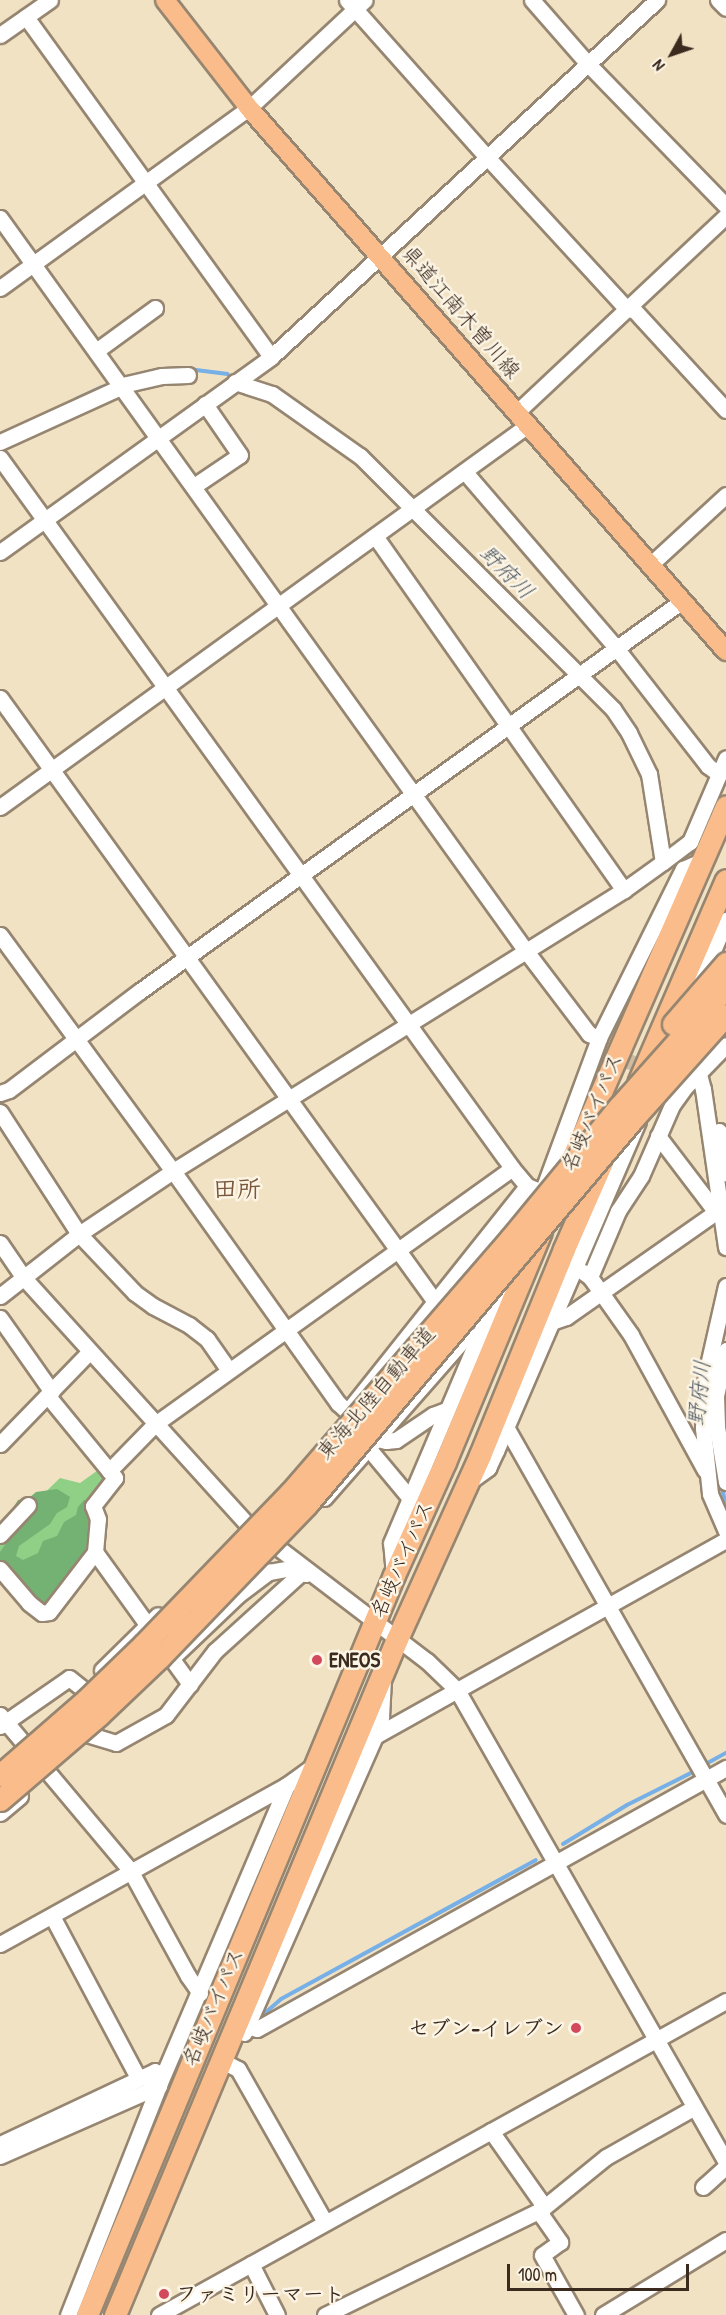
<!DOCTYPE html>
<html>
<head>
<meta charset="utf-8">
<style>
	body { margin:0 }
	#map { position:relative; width:726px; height:2315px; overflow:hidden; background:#f2e2c4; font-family:"Patrick Hand","Klee One",sans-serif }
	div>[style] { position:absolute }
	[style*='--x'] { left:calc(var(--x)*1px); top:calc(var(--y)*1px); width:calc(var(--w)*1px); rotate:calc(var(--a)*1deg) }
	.green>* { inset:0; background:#8fcf86 }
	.forest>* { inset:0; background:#73b273 }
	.stream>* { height:4px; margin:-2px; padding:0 2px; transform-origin:2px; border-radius:2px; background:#76b0e7 }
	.minor-tunnel>* { height:15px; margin-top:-7.5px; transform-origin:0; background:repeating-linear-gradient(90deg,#cdbda3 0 15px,transparent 0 23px) }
	.roads { filter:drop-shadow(2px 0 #968671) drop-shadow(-2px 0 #968671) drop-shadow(0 2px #968671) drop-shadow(0 -2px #968671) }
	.minor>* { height:15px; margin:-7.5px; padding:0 7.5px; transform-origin:7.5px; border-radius:7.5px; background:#fff }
	.major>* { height:18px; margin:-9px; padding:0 9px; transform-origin:9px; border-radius:9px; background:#f9bc8a }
	.highway>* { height:21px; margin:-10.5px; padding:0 10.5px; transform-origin:10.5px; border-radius:10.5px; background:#f9bc8a }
	.bridges { filter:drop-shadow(2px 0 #968671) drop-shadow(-2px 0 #968671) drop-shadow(0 2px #968671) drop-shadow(0 -2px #968671) }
	.highway-bridge>* { height:21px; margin:-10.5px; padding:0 10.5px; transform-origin:10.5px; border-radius:10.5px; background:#f9bc8a }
	.dots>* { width:16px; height:16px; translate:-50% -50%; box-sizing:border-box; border:3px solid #fcf5e5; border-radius:50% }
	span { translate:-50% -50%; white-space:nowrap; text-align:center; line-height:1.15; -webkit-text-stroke:5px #fcf5e5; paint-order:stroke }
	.street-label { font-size:21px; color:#3b2a1e }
	.poi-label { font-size:21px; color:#3b2a1e; font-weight:700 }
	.left { translate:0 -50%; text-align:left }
	.right { translate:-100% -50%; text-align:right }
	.water-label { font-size:22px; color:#505964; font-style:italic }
	.quarter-label { font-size:24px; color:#7a583d; font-weight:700 }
	.north { position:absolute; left:642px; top:24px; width:60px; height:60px; -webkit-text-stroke:4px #fcf5e5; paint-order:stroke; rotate:230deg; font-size:16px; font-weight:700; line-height:24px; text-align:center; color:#3b2a1e }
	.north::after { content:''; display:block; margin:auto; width:21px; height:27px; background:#3b2a1e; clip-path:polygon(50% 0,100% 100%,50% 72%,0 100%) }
	.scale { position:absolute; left:507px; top:2264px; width:182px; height:27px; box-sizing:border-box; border:3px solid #3b2a1e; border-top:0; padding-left:8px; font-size:18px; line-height:21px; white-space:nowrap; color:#3b2a1e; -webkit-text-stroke:4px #fcf5e5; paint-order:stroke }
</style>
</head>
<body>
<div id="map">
	<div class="green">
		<div style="clip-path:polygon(101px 1468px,115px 1478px,49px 1612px,0 1563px,0 1536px,60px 1478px,80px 1483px)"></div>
	</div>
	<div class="forest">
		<div style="clip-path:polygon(57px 1489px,70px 1497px,67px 1507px,57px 1513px,50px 1524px,19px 1546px,16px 1556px,23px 1560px,38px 1553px,43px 1541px,57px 1536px,64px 1522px,76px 1515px,78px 1507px,84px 1500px,90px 1504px,93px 1545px,41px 1614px,0 1572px,0 1552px,18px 1526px,13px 1508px,18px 1500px,29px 1498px,36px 1492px)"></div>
	</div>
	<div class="stream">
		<div style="--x:188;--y:369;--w:40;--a:7.1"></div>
		<div style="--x:76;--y:399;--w:29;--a:-25"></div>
		<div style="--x:713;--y:1451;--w:56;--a:76.5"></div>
		<div style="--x:704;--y:1765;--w:25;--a:-29"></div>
		<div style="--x:563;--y:1844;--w:75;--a:-31.4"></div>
		<div style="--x:627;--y:1805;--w:74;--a:-26.6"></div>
		<div style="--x:265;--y:2013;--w:21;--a:-41"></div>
		<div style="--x:281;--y:1999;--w:290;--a:-28.6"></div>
	</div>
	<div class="minor-tunnel">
		<div style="--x:601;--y:1049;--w:56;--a:23.3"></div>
	</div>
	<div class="roads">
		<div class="minor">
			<div style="--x:347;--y:0;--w:210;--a:48.3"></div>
			<div style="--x:487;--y:157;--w:207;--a:47.4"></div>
			<div style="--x:627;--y:309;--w:7;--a:8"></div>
			<div style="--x:634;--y:310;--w:136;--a:47.4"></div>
			<div style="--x:532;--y:0;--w:85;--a:48.8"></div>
			<div style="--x:588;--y:64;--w:198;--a:45.8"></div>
			<div style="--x:718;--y:0;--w:11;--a:45"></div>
			<div style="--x:26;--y:17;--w:419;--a:54.2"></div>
			<div style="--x:0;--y:35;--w:61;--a:-35"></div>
			<div style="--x:0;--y:218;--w:902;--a:54.34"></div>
			<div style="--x:526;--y:951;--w:104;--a:52.8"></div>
			<div style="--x:589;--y:1034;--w:11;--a:22"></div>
			<div style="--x:0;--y:288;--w:307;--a:-35.9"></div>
			<div style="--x:249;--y:108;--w:158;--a:-43"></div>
			<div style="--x:96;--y:351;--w:73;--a:-36.1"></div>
			<div style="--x:235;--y:382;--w:39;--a:18"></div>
			<div style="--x:272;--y:394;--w:108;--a:35.2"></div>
			<div style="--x:360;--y:456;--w:358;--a:45"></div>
			<div style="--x:613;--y:709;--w:29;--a:56"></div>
			<div style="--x:629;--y:733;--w:46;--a:64"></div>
			<div style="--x:649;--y:774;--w:89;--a:81"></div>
			<div style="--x:517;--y:412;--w:287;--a:-43.2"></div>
			<div style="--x:0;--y:442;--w:140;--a:-24.5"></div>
			<div style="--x:127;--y:384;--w:36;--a:-13"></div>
			<div style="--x:162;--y:376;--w:26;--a:-2"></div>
			<div style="--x:0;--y:458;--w:875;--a:54.2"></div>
			<div style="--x:512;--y:1168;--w:23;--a:50"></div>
			<div style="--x:527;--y:1186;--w:16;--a:22"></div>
			<div style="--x:465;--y:472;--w:233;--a:49.3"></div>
			<div style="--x:617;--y:649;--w:148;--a:52.1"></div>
			<div style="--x:708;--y:766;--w:14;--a:36"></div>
			<div style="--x:194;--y:486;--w:55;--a:-34"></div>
			<div style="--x:240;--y:455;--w:62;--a:-124.5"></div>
			<div style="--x:375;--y:536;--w:433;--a:54.9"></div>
			<div style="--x:0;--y:552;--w:334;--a:-35.7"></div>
			<div style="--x:271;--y:357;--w:526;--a:-42.76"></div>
			<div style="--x:651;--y:564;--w:102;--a:-42.6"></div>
			<div style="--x:0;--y:698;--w:679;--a:54.23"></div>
			<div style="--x:397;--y:1249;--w:67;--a:54.2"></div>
			<div style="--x:436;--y:1303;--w:45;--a:45.9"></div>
			<div style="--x:0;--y:807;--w:652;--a:-35.89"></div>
			<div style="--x:0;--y:935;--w:293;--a:53.8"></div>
			<div style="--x:173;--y:1171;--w:285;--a:54.6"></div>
			<div style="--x:338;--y:1403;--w:53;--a:42.7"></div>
			<div style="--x:377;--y:1439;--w:9;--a:13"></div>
			<div style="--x:386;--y:1441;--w:10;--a:-6"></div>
			<div style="--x:396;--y:1440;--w:45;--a:-34"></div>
			<div style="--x:433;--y:1415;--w:14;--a:-21"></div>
			<div style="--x:697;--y:989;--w:75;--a:-67.2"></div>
			<div style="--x:697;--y:1067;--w:23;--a:75"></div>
			<div style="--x:703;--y:1089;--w:160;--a:81.7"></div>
			<div style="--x:0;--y:1093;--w:9;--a:-18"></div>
			<div style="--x:9;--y:1090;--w:164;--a:-37.1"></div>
			<div style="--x:140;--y:991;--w:668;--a:-35.74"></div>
			<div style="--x:0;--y:1112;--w:145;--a:57.1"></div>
			<div style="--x:79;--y:1234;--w:81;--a:46.5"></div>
			<div style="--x:135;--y:1293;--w:22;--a:36"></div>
			<div style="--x:153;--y:1306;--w:41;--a:27.8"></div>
			<div style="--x:189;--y:1325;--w:23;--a:38"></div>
			<div style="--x:207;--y:1339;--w:38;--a:55"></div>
			<div style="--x:719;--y:1131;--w:43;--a:80.5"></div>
			<div style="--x:658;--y:1136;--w:96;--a:52.7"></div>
			<div style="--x:541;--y:1195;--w:167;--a:-69.7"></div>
			<div style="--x:599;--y:1038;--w:189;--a:-63.6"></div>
			<div style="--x:683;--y:869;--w:22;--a:-24"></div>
			<div style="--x:0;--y:1243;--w:42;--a:55.6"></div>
			<div style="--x:24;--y:1278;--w:332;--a:47.8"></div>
			<div style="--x:247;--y:1524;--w:226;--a:37.3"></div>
			<div style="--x:427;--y:1661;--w:42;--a:44"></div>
			<div style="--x:457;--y:1690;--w:543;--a:60.32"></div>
			<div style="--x:583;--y:1272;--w:9;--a:36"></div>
			<div style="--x:590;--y:1277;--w:71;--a:54.7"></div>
			<div style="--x:631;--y:1335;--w:154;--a:61.3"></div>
			<div style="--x:590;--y:1277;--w:72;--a:-67"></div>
			<div style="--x:618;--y:1211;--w:42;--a:-56.7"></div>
			<div style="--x:641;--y:1176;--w:77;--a:-66.4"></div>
			<div style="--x:672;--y:1105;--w:24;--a:-54"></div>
			<div style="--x:686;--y:1086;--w:57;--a:-45.7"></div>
			<div style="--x:726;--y:1286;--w:90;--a:102.8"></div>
			<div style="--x:706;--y:1374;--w:54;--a:93.2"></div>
			<div style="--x:703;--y:1428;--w:66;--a:83.9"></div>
			<div style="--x:710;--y:1494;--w:40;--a:66.6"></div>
			<div style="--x:0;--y:1296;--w:100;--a:-38.1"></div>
			<div style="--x:79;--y:1234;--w:113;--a:-33.8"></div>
			<div style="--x:173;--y:1171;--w:531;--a:-31.93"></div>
			<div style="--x:624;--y:890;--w:48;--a:-35.7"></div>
			<div style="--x:663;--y:862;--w:34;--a:-37"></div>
			<div style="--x:690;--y:842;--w:91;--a:-66.8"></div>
			<div style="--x:0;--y:1318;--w:90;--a:54.9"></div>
			<div style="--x:554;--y:1321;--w:13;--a:-18"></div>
			<div style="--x:566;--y:1317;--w:195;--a:-35"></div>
			<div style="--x:726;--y:1350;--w:47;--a:102.3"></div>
			<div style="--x:716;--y:1396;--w:31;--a:88"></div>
			<div style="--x:717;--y:1427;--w:56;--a:80.7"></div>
			<div style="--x:352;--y:1406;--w:281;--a:-51.5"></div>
			<div style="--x:506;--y:1427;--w:446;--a:60.4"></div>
			<div style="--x:0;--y:1444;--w:129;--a:-45.9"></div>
			<div style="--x:369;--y:1449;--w:62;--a:50.2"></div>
			<div style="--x:109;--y:1471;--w:66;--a:-45.6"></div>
			<div style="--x:155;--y:1424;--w:439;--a:-35.6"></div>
			<div style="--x:469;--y:1482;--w:24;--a:-36"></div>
			<div style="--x:488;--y:1468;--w:19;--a:-65"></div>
			<div style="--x:496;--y:1451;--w:359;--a:-66.7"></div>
			<div style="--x:324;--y:1498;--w:217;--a:-48.7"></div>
			<div style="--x:467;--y:1335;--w:8;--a:14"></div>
			<div style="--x:0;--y:1535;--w:41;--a:-47"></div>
			<div style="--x:95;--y:1552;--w:163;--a:54.3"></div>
			<div style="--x:0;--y:1569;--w:45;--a:49.5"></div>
			<div style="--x:29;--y:1603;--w:16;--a:38"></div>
			<div style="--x:42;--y:1613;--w:7;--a:-8"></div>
			<div style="--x:49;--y:1612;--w:76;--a:-52.5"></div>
			<div style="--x:95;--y:1552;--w:33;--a:-85"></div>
			<div style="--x:98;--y:1519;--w:14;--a:-111"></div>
			<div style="--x:93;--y:1506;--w:36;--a:-52"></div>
			<div style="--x:115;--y:1478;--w:106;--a:-129.3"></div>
			<div style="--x:394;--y:1575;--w:32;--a:-95"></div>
			<div style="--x:391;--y:1543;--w:284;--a:-67"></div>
			<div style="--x:175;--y:1655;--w:87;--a:-43.6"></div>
			<div style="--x:238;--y:1595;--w:39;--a:-37"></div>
			<div style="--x:269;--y:1572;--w:22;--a:-10"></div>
			<div style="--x:291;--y:1568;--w:16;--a:22"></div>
			<div style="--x:102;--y:1670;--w:78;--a:-44.5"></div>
			<div style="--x:0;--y:1715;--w:202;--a:50"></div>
			<div style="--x:130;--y:1870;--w:121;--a:61.3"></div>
			<div style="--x:188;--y:1976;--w:21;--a:55"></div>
			<div style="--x:0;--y:1726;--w:84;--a:-34.8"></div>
			<div style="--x:69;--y:1678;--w:18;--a:38"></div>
			<div style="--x:90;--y:1735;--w:27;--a:17"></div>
			<div style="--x:116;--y:1743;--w:57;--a:-29.2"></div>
			<div style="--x:166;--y:1715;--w:81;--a:-52.6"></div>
			<div style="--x:215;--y:1651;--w:118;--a:-42.2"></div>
			<div style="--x:375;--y:1736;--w:402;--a:-29.2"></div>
			<div style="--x:0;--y:1813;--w:26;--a:-40"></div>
			<div style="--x:52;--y:1916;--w:183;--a:62"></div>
			<div style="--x:0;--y:1944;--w:328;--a:-29"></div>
			<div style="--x:247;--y:2026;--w:10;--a:17"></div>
			<div style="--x:257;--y:2029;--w:537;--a:-29.1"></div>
			<div style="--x:244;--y:2033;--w:325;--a:-66.2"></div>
			<div style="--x:375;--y:1736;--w:20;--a:-72"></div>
			<div style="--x:381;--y:1717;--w:36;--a:-87"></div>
			<div style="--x:230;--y:2065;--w:9;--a:27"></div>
			<div style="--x:238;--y:2069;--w:176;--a:60.4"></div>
			<div style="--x:491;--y:2131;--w:87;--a:54.8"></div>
			<div style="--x:541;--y:2202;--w:14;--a:86"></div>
			<div style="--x:542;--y:2216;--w:32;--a:55"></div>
			<div style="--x:560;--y:2242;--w:22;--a:144"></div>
			<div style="--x:542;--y:2255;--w:69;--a:60.5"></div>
			<div style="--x:0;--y:2144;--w:171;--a:-25.2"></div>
			<div style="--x:155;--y:2071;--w:17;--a:103"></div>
			<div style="--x:0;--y:2156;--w:174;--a:-23.8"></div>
			<div style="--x:703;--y:2187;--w:31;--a:-42"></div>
			<div style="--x:251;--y:2264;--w:57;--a:63"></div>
			<div style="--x:68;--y:2315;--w:247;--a:-68.4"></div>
			<div style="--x:159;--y:2085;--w:326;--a:-66.9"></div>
			<div style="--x:287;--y:1785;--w:34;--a:-36"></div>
			<div style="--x:159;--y:2315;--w:648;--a:-28.98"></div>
			<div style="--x:325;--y:2315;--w:242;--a:-26"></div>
			<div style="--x:542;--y:2209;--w:82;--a:-39.1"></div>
			<div style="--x:606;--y:2157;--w:100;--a:-29.4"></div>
			<div style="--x:603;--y:2315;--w:144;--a:-31.4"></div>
		</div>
		<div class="major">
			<div style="--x:165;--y:0;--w:137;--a:52.1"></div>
			<div style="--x:249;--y:108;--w:723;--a:48.7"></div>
		</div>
		<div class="highway">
			<div style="--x:638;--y:1083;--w:221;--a:-66.6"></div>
			<div style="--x:571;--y:1161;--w:387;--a:-66.4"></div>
			<div style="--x:87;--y:2315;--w:801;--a:-67.47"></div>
			<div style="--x:394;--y:1575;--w:124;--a:-65.7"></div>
			<div style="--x:445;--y:1462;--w:250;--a:-67.4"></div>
			<div style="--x:115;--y:2315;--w:732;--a:-67.36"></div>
			<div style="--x:397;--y:1639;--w:202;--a:-65.7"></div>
			<div style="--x:480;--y:1455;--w:222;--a:-67.8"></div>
			<div style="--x:564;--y:1249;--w:103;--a:-66.4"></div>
		</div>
	</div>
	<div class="bridges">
		<div class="highway-bridge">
			<div style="--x:673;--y:1024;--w:81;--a:-49"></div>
			<div style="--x:0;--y:1775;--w:114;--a:-41.1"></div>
			<div style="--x:86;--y:1700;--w:81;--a:-44"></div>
			<div style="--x:144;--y:1644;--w:210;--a:-46"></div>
			<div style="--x:290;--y:1493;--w:336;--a:-49.1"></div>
			<div style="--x:510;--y:1239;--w:171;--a:-50.5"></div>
			<div style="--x:619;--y:1107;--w:161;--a:-48.3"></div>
			<div style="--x:0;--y:1800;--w:130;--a:-40.6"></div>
			<div style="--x:99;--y:1715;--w:84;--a:-43.6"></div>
			<div style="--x:160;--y:1657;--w:212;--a:-46.1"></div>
			<div style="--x:307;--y:1504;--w:503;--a:-49.76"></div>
			<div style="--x:632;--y:1120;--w:141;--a:-48.2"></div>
		</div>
	</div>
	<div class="dots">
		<div style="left:317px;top:1660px;background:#d1495b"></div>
		<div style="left:576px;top:2028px;background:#d1495b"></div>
		<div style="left:164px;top:2294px;background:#d1495b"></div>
	</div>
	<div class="street-label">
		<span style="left:461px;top:312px;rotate:49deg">県道江南木曽川線</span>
		<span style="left:592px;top:1112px;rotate:-67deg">名岐バイパス</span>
		<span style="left:376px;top:1393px;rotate:-49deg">東海北陸自動車道</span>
		<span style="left:402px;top:1559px;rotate:-66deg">名岐バイパス</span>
		<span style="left:213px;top:2007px;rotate:-67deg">名岐バイパス</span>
	</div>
	<div class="poi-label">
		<span class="left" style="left:329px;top:1660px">ENEOS</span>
		<span class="right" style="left:564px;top:2028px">セブン-イレブン</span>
		<span class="left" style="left:176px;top:2294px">ファミリーマート</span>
	</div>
	<div class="water-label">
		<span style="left:507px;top:572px;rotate:45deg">野府川</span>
		<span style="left:699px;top:1393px;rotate:-84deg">野府川</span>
	</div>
	<div class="quarter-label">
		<span style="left:237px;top:1189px">田所</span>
	</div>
	<div class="north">N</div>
	<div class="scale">100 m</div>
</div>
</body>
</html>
